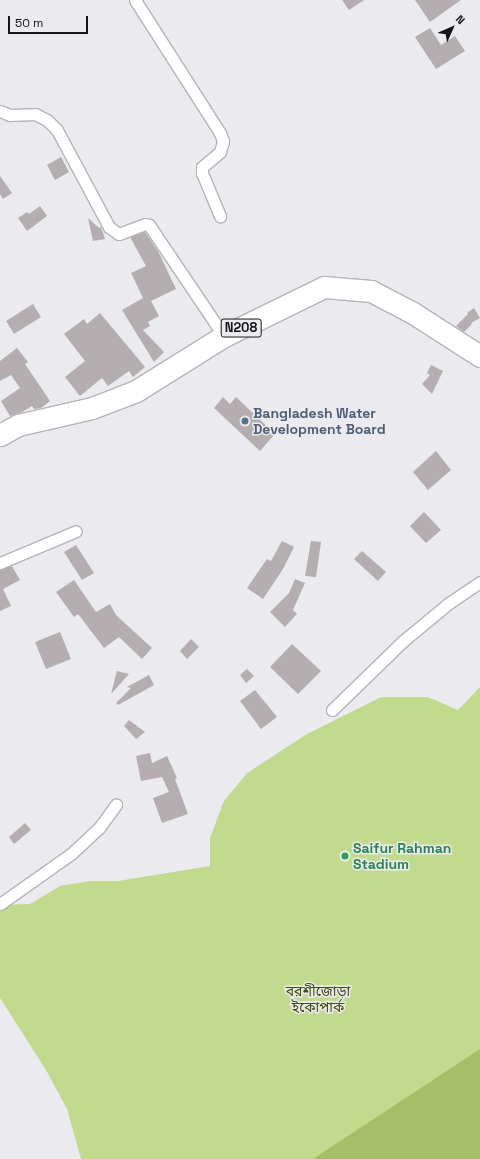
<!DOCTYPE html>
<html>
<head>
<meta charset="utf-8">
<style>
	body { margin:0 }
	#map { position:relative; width:480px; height:1159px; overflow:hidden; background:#ebeaef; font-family:"Space Grotesk","Noto Sans Bengali",sans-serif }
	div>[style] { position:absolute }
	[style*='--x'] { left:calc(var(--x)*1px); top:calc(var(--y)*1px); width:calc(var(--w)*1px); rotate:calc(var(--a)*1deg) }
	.green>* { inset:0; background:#c2da8d }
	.forest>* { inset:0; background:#a5bf68 }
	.building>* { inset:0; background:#b4aeb0 }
	.roads { filter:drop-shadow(1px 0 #b4b4b9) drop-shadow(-1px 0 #b4b4b9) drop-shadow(0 1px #b4b4b9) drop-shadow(0 -1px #b4b4b9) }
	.street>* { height:11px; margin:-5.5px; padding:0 5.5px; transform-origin:5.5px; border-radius:5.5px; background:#fff }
	.highway>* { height:21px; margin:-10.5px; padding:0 10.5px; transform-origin:10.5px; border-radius:10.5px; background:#fff }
	.dots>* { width:11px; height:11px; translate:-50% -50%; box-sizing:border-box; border:2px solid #ebeaef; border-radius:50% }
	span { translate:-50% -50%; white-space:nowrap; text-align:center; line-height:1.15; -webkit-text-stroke:3px #ebeaef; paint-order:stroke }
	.shield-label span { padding:1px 3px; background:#ebeaef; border:1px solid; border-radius:3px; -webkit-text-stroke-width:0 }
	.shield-label { font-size:13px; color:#161618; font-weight:700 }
	.service-label { font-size:14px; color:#4e5e75; font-weight:700 }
	.left { translate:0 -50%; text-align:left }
	.leisure-label { font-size:14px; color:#27864d; font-weight:700 }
	.park-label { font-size:14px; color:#3c4c0b }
	.north { position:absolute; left:432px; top:8px; width:40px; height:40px; -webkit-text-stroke:3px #ebeaef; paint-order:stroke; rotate:45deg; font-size:11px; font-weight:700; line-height:16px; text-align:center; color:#161618 }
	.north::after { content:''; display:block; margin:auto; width:14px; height:18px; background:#161618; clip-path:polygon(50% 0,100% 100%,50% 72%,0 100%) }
	.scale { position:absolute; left:8px; top:16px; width:80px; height:18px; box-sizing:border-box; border:2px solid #161618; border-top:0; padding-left:5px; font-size:12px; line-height:14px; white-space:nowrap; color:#161618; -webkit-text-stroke:3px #ebeaef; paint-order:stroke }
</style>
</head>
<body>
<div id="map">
	<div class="green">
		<div style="clip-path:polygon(480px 687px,480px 1159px,81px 1159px,67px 1109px,46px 1070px,0 998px,0 905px,30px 904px,60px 886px,89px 881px,118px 881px,210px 866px,210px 838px,224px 801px,247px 773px,307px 734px,381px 697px,428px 697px,458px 710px)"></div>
	</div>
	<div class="forest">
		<div style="clip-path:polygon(480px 1049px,480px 1159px,313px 1159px)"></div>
	</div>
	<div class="building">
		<div style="clip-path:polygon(342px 0,364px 0,349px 10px)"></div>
		<div style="clip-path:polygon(415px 0,461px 0,430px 22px)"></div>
		<div style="clip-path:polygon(430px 28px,441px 45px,455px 36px,465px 51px,436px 69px,415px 37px)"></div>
		<div style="clip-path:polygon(61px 157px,69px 172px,55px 180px,47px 165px)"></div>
		<div style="clip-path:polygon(0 176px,12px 193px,3px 199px,0 194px)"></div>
		<div style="clip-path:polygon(40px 206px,47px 216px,27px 231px,18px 218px,27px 212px,29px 214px)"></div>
		<div style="clip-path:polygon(88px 218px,99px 228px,101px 227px,105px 239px,93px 241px)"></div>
		<div style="clip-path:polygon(145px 232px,158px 251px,176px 289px,151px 301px,159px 316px,148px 322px,150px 326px,143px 330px,164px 352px,154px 362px,122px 310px,143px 298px,131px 273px,146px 266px,130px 237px)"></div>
		<div style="clip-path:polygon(33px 304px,41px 317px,14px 334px,6px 321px)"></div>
		<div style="clip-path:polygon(474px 308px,480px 318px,471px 323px,472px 324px,464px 332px,456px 326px,468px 314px,467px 313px)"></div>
		<div style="clip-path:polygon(100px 313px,145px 367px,133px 377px,129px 371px,108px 386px,102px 378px,80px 396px,65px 377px,85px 361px,64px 334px,84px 319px,87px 324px)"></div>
		<div style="clip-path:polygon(17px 348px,28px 362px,25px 364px,50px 401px,41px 408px,34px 409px,32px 406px,22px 412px,10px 416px,1px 401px,20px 388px,11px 375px,0 381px,0 361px)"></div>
		<div style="clip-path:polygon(431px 365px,443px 371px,432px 394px,422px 384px,430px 375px,427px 373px)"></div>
		<div style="clip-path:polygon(223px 397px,230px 404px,236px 397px,275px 434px,260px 451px,214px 408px)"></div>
		<div style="clip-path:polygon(436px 451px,451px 470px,428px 490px,413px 472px)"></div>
		<div style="clip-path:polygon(424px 512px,441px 530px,426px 543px,410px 526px)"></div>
		<div style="clip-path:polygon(282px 541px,294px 547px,283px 569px,263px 599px,247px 588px,267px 559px,271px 561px)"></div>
		<div style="clip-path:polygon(311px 541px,321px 542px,316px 577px,305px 576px)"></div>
		<div style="clip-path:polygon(76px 545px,94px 573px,82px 580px,64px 552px)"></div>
		<div style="clip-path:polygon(362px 551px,386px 572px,378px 581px,354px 559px)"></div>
		<div style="clip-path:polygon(12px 566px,20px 580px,3px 589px,11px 606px,0 611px,0 570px)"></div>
		<div style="clip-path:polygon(295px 579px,305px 583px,293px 610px,297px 614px,285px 627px,270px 612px,289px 593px)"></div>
		<div style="clip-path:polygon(74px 580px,96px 612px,110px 604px,116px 615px,152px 648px,142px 659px,119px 637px,104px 648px,78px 614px,74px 617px,56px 592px)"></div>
		<div style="clip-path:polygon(60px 632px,71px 659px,46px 669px,35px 642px)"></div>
		<div style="clip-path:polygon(191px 639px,199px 647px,187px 659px,180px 651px)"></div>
		<div style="clip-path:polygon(292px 644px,321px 671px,298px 694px,270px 667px)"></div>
		<div style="clip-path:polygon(247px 669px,254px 676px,246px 683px,240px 675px)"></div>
		<div style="clip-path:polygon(117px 671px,129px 674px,111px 694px)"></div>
		<div style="clip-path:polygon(149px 675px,154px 685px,118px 705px,116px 703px,131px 688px,127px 687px)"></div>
		<div style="clip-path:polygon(255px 690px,277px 717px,261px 729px,240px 701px)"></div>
		<div style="clip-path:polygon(129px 720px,145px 732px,136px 739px,124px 726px)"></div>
		<div style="clip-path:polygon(150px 753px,152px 763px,167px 756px,177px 778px,175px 779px,188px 814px,162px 823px,153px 798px,169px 792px,162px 777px,141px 781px,136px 756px)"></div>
		<div style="clip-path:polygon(25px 823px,31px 830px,14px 844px,9px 837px)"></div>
	</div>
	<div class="roads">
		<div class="street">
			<div style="--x:135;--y:0;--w:158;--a:57.4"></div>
			<div style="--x:220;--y:133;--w:9;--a:69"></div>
			<div style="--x:223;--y:141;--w:11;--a:105"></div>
			<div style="--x:220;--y:152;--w:23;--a:140"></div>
			<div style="--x:202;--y:167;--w:6;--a:90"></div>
			<div style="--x:202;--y:173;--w:47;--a:67.3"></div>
			<div style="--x:0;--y:111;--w:11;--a:22"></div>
			<div style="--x:10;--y:115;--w:25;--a:-2"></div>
			<div style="--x:35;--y:114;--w:13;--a:27"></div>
			<div style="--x:47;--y:120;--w:14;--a:45"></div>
			<div style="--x:57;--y:130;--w:110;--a:61.8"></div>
			<div style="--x:109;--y:227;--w:12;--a:35"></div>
			<div style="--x:119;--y:234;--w:28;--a:-21"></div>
			<div style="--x:145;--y:224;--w:4;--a:14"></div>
			<div style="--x:149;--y:225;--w:134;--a:56"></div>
			<div style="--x:0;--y:563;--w:82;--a:-22.8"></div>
			<div style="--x:332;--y:710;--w:99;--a:-44.2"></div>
			<div style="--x:403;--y:641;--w:60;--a:-39.6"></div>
			<div style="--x:449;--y:603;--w:37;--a:-34"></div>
			<div style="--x:0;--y:904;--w:88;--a:-35.3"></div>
			<div style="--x:72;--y:853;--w:37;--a:-43"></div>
			<div style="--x:99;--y:828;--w:29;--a:-54"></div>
		</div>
		<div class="highway">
			<div style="--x:0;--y:435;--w:21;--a:-29"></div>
			<div style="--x:18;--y:425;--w:76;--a:-12.9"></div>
			<div style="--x:92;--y:408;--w:47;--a:-21.1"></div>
			<div style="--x:136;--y:391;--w:104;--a:-32"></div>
			<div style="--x:224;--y:336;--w:111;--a:-26.1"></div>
			<div style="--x:324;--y:287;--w:47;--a:4.9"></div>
			<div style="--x:371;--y:291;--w:47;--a:27.6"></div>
			<div style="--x:413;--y:313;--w:80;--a:32.7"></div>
		</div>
	</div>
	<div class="dots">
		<div style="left:245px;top:421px;background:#5c6f8a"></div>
		<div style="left:345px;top:856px;background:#2e9e5b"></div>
	</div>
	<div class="shield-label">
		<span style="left:241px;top:328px">N208</span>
	</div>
	<div class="service-label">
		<span class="left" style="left:253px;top:421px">Bangladesh Water<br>Development Board</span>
	</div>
	<div class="leisure-label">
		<span class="left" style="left:353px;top:856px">Saifur Rahman<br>Stadium</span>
	</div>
	<div class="park-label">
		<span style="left:318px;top:999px">বরশীজোড়া<br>ইকোপার্ক</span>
	</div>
	<div class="north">N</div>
	<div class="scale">50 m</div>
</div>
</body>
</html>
